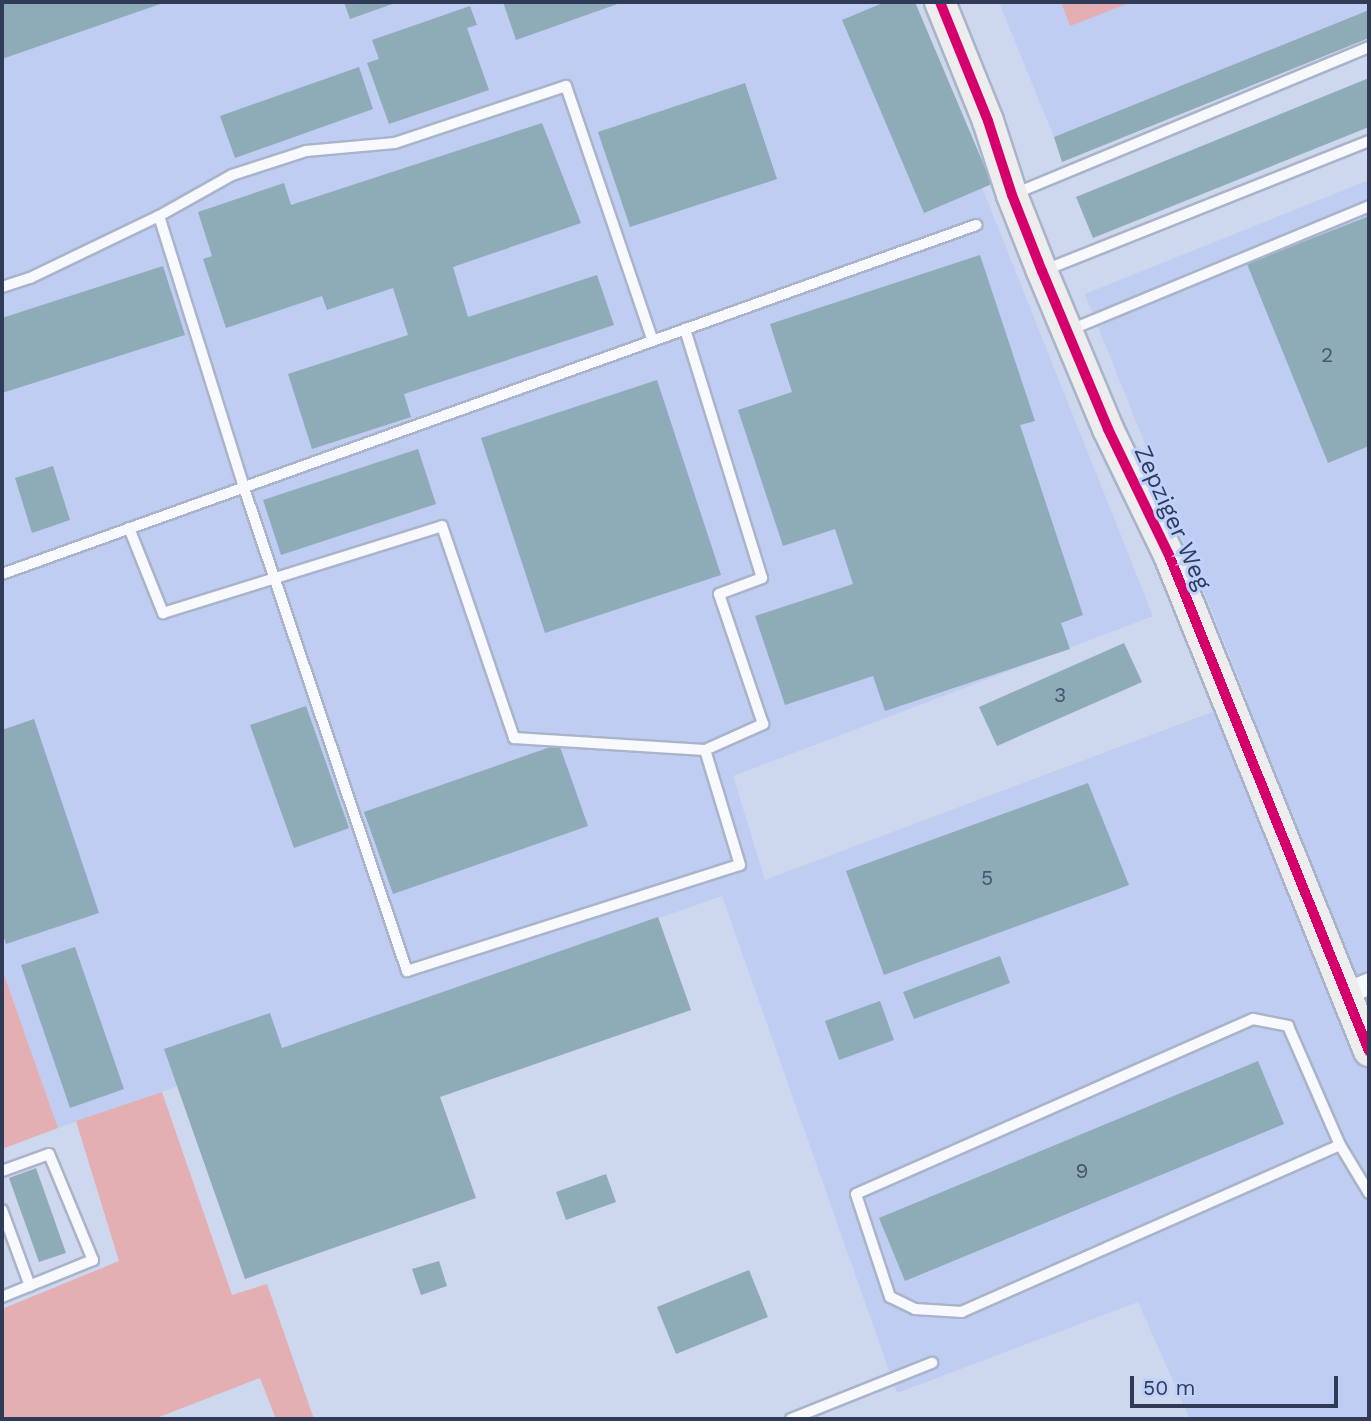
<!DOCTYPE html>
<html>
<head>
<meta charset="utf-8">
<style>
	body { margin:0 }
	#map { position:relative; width:1371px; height:1421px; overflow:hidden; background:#cdd7ee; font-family:"Work Sans",sans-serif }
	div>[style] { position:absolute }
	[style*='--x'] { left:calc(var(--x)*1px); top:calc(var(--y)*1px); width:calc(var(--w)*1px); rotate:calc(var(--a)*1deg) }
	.built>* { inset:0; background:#becdf1 }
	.green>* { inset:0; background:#e3afb3 }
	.building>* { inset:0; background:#8eabb8 }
	.roads { filter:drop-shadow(2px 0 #a9b4cb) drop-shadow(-2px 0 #a9b4cb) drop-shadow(0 2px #a9b4cb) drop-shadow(0 -2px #a9b4cb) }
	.lane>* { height:10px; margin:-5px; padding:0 5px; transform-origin:5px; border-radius:5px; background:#f8f9fc }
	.street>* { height:21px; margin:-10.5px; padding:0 10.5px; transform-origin:10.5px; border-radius:10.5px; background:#f8f9fc }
	.secondary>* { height:30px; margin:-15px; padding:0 15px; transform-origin:15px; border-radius:15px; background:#ecedec }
	.cycleway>* { height:10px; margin:-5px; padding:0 5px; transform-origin:5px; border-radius:5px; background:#d6006c }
	span { translate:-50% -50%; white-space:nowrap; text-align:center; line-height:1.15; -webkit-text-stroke:6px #bfd1fc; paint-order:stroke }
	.number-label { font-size:21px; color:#47576f }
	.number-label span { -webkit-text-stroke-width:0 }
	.street-label { font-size:24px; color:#2f3b57 }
	.frame { position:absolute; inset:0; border:4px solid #2f3b57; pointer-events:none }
	.scale { position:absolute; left:1130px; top:1376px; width:208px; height:32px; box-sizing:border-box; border:4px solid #2f3b57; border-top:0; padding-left:9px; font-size:21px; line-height:24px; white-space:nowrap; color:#2f3b57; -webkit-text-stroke:5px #bfd1fc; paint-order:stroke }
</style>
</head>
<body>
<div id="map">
	<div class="built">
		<div style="clip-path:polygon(2px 2px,908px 2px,1153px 616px,733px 776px,765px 880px,1247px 699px,1085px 294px,1369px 180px,1369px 1419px,1190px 1419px,1138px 1302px,897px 1393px,722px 896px,58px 1128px,2px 969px)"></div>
		<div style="clip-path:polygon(999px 2px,1369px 2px,1369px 10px,1054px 137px)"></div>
	</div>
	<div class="green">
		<div style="clip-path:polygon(1061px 2px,1132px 2px,1070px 26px)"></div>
		<div style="clip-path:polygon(2px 969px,58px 1128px,2px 1149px)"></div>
		<div style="clip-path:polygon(162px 1092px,232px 1295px,267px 1284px,314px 1419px,276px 1419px,260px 1378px,154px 1419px,2px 1419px,2px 1309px,119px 1261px,76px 1121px)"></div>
	</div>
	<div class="building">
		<div style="clip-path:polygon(2px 2px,166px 2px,2px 59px)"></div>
		<div style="clip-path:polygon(344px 2px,398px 2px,350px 19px)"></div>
		<div style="clip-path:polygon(503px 2px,623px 2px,516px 40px)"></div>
		<div style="clip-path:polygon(885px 2px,915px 2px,992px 184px,924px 213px,842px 20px)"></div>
		<div style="clip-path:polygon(470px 6px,477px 25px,467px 28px,489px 90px,389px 124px,367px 63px,379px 59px,372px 40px)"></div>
		<div style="clip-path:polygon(1369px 10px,1369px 38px,1062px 162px,1054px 137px)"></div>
		<div style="clip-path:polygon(359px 67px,373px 109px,235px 158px,220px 116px)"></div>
		<div style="clip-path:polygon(1369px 78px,1369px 127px,1093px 238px,1076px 197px)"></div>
		<div style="clip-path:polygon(745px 83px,777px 179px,630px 227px,598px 132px)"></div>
		<div style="clip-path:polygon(542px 123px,581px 223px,453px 267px,468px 317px,597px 275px,614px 325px,404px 394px,411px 417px,312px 449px,288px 374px,408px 335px,393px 288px,327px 310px,322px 296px,226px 328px,203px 259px,212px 256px,198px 212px,284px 183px,291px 205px)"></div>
		<div style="clip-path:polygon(1369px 216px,1369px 446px,1328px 463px,1247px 264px)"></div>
		<div style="clip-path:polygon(980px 255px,1035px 421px,1020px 425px,1083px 615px,1061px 623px,1070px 649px,885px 711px,873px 676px,785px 705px,755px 616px,853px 584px,835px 529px,783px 546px,738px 410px,792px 392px,770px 324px)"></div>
		<div style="clip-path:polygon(163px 266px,185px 335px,2px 393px,2px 318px)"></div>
		<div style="clip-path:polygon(657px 380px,721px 575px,545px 633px,481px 438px)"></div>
		<div style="clip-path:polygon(418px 449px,436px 504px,281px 555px,263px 500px)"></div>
		<div style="clip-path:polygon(53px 466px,70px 520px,32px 533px,15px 478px)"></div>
		<div style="clip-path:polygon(1124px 643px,1142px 682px,997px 746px,979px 707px)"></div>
		<div style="clip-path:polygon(306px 706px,349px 828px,294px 848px,250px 725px)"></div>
		<div style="clip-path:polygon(34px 719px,99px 913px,6px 944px,2px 932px,2px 730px)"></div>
		<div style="clip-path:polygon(559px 744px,588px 826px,393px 894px,364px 812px)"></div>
		<div style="clip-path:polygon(1088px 783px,1129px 885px,884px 975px,846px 871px)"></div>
		<div style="clip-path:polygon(658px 917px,691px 1010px,440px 1097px,476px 1198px,245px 1279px,164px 1049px,270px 1013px,282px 1048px)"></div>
		<div style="clip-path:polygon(75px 947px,124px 1089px,70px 1108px,21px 965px)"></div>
		<div style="clip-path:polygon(1000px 956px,1010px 983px,914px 1019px,903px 992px)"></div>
		<div style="clip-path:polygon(880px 1001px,894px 1040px,839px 1060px,825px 1021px)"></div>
		<div style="clip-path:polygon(1258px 1061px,1284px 1124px,905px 1281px,879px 1218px)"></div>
		<div style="clip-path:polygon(36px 1168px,66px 1253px,39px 1262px,9px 1178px)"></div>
		<div style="clip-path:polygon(606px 1174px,616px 1202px,566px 1220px,556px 1192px)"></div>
		<div style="clip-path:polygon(439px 1261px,447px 1286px,421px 1295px,412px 1269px)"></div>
		<div style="clip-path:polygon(749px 1270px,768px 1317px,676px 1354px,657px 1307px)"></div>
	</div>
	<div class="roads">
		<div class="lane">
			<div style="--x:1014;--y:194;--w:384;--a:-22.5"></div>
			<div style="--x:159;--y:216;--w:285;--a:72.6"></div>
			<div style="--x:244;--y:488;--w:510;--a:71.35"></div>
			<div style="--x:407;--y:971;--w:349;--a:-17.7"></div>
			<div style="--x:740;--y:865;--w:120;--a:-106.9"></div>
			<div style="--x:1045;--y:270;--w:349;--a:-21.7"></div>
			<div style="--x:2;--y:287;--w:29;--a:-18"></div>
			<div style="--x:30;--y:278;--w:143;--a:-25.7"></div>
			<div style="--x:159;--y:216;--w:84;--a:-29.3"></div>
			<div style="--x:232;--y:175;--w:78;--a:-18"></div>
			<div style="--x:306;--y:151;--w:89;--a:-5.1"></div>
			<div style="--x:395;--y:143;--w:180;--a:-18.4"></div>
			<div style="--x:566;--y:86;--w:269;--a:71.2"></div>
			<div style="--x:1070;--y:330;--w:324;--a:-22.5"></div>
			<div style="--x:129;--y:528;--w:92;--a:68.2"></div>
			<div style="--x:163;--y:613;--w:292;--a:-17.3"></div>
			<div style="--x:442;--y:526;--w:224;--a:71.2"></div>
			<div style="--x:514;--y:738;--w:191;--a:3.6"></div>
			<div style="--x:705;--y:750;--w:64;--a:-24.1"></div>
			<div style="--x:763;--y:724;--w:137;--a:-108.7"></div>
			<div style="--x:719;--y:594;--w:46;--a:-20.4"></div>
			<div style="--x:762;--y:578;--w:261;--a:-107.2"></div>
			<div style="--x:2;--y:574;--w:1035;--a:-19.71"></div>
			<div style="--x:1340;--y:1145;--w:413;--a:156.2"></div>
			<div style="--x:962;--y:1312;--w:47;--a:-176.3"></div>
			<div style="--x:915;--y:1309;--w:28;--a:-154"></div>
			<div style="--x:890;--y:1297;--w:108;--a:-108.3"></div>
			<div style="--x:856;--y:1194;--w:434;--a:-23.8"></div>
			<div style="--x:1253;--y:1019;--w:36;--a:11"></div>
			<div style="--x:1288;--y:1026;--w:130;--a:66.4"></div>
			<div style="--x:1340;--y:1145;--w:56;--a:58.9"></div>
			<div style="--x:2;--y:1171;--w:50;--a:-19.9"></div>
			<div style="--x:49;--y:1154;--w:115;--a:67.5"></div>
			<div style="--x:93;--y:1260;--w:98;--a:157.9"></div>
			<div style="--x:2;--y:1210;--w:81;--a:69.8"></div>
			<div style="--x:791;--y:1419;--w:152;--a:-21.7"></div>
		</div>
		<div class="street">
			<div style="--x:1346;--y:993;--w:25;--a:-23"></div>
		</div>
		<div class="secondary">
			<div style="--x:940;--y:2;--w:128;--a:68"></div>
			<div style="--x:988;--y:121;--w:78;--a:72"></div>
			<div style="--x:1012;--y:195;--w:82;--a:68.5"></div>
			<div style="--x:1042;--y:271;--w:171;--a:67.3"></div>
			<div style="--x:1108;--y:429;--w:140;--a:64.2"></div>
			<div style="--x:1169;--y:555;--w:535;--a:68.04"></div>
		</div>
	</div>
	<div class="cycleway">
		<div style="--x:940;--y:2;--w:128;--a:68"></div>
		<div style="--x:988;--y:121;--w:78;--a:72"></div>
		<div style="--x:1012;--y:195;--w:82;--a:68.5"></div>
		<div style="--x:1042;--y:271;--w:171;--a:67.3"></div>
		<div style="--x:1108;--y:429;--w:140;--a:64.2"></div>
		<div style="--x:1169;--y:555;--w:535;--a:68.04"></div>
	</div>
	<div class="number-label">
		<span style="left:1327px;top:355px">2</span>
		<span style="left:1060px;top:695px">3</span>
		<span style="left:987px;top:878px">5</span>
		<span style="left:1082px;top:1171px">9</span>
	</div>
	<div class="street-label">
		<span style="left:1172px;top:518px;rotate:66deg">Zepziger Weg</span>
	</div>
	<div class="frame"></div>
	<div class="scale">50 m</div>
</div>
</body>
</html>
